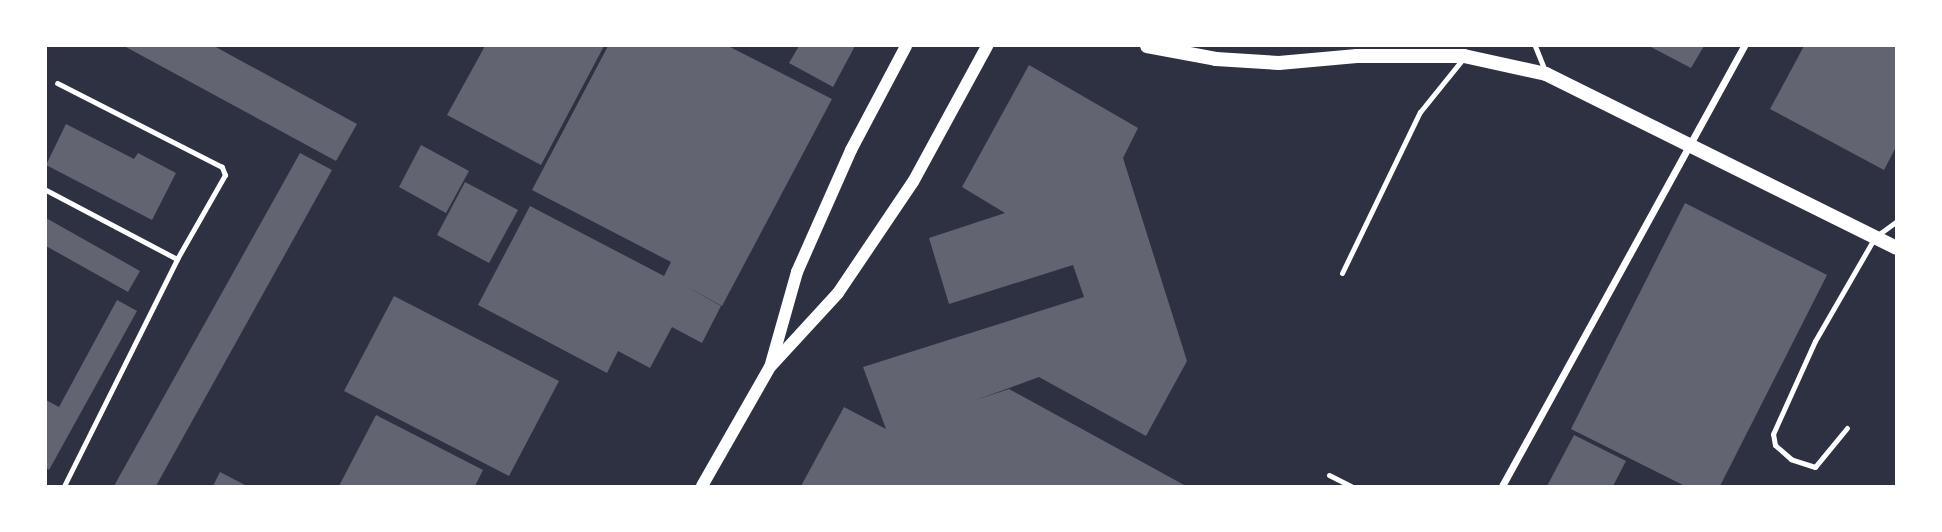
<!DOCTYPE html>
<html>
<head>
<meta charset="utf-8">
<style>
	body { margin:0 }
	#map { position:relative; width:1942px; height:532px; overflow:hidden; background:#2d3142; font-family:Literata,serif }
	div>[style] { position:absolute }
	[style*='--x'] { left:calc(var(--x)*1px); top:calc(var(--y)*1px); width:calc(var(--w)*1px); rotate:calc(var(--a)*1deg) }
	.building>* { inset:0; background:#626471 }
	.service>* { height:5px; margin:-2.5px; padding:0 2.5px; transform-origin:2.5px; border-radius:2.5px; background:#fff }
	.minor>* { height:7px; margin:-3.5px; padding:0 3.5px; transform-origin:3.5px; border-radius:3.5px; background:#fff }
	.tertiary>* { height:12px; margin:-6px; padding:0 6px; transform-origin:6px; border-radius:6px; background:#fff }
	.secondary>* { height:14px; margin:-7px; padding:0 7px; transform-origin:7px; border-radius:7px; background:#fff }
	span { translate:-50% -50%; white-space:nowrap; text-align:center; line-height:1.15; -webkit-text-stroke:5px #fff; paint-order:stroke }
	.frame { position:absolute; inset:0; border:47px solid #fff; pointer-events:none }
</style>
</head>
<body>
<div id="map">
	<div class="building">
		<div style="clip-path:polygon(124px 46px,214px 46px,357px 124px,336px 161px)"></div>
		<div style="clip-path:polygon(485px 46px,604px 46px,541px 165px,447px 115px)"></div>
		<div style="clip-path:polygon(608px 46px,728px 46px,832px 99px,722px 306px,680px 283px,721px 306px,702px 343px,672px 327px,650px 368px,618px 351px,607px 373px,478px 305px,530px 206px,664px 276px,671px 262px,532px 190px)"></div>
		<div style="clip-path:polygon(799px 46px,855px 46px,833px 87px,789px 63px)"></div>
		<div style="clip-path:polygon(1649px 46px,1704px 46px,1691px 68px)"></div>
		<div style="clip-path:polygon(1804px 46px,1896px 46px,1896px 147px,1884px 170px,1770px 109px)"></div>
		<div style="clip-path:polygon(1029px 65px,1138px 128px,1123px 158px,1187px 361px,1146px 436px,1039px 377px,976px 400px,1009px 389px,1186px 486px,801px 486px,844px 407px,886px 429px,863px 367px,1084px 297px,1073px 265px,949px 304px,929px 238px,1005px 213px,962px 187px)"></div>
		<div style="clip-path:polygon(66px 124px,134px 159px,138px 153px,176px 173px,152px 220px,46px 165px)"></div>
		<div style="clip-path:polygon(421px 145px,469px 171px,446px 213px,399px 187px)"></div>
		<div style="clip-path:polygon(300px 153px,332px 170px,156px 486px,114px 486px)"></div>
		<div style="clip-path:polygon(465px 182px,518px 210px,489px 263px,437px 235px)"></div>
		<div style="clip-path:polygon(1685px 203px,1827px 275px,1720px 486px,1685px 486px,1571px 429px)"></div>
		<div style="clip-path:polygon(46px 218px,140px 271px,128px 292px,46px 246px)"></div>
		<div style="clip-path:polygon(394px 296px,559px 381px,509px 476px,344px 391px)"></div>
		<div style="clip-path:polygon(117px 300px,137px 311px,49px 470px,46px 468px,46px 400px,59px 407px)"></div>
		<div style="clip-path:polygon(376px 415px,483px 470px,475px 486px,339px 486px)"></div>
		<div style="clip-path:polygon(1574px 435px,1626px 461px,1613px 486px,1547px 486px)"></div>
		<div style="clip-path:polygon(220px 472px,247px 486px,213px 486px)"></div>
	</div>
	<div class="service">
		<div style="--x:1535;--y:46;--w:27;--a:68"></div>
		<div style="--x:46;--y:190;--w:148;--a:27.8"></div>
		<div style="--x:177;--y:259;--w:97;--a:-60.3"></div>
		<div style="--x:225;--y:175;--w:9;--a:-111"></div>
		<div style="--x:222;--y:167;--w:185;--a:-153"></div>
		<div style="--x:1342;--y:273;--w:179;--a:-64.2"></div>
		<div style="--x:1420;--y:112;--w:67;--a:-51.1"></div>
		<div style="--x:1847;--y:428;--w:50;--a:129.4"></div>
		<div style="--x:1815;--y:467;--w:25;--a:-162"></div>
		<div style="--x:1791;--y:459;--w:21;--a:-139"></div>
		<div style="--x:1775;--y:445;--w:11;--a:-100"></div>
		<div style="--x:1773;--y:434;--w:102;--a:-65.7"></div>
		<div style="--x:1815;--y:341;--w:120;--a:-60"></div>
		<div style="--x:1875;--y:237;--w:26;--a:-36"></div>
		<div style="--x:1329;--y:475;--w:25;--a:27"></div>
		<div style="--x:64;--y:486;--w:254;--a:-63.5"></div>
	</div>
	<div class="minor">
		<div style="--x:1502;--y:486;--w:502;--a:-61.19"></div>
	</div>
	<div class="tertiary">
		<div style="--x:771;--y:364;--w:96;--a:-74.2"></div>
		<div style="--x:797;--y:272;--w:133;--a:-66.1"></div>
		<div style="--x:851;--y:150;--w:118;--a:-62.1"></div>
		<div style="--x:702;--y:486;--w:137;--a:-60.3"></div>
		<div style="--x:770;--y:367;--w:100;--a:-47.4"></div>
		<div style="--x:838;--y:293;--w:134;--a:-56"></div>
		<div style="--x:913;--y:182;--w:155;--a:-61.4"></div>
	</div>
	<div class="secondary">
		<div style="--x:1147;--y:46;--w:70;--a:10.7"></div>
		<div style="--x:1216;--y:59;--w:63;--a:3.6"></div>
		<div style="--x:1279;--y:63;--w:78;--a:-5.1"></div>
		<div style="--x:1357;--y:56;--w:107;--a:0"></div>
		<div style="--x:1464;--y:56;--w:84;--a:12.4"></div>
		<div style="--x:1546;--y:74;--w:391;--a:26.4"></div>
	</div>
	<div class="frame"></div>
</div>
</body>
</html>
